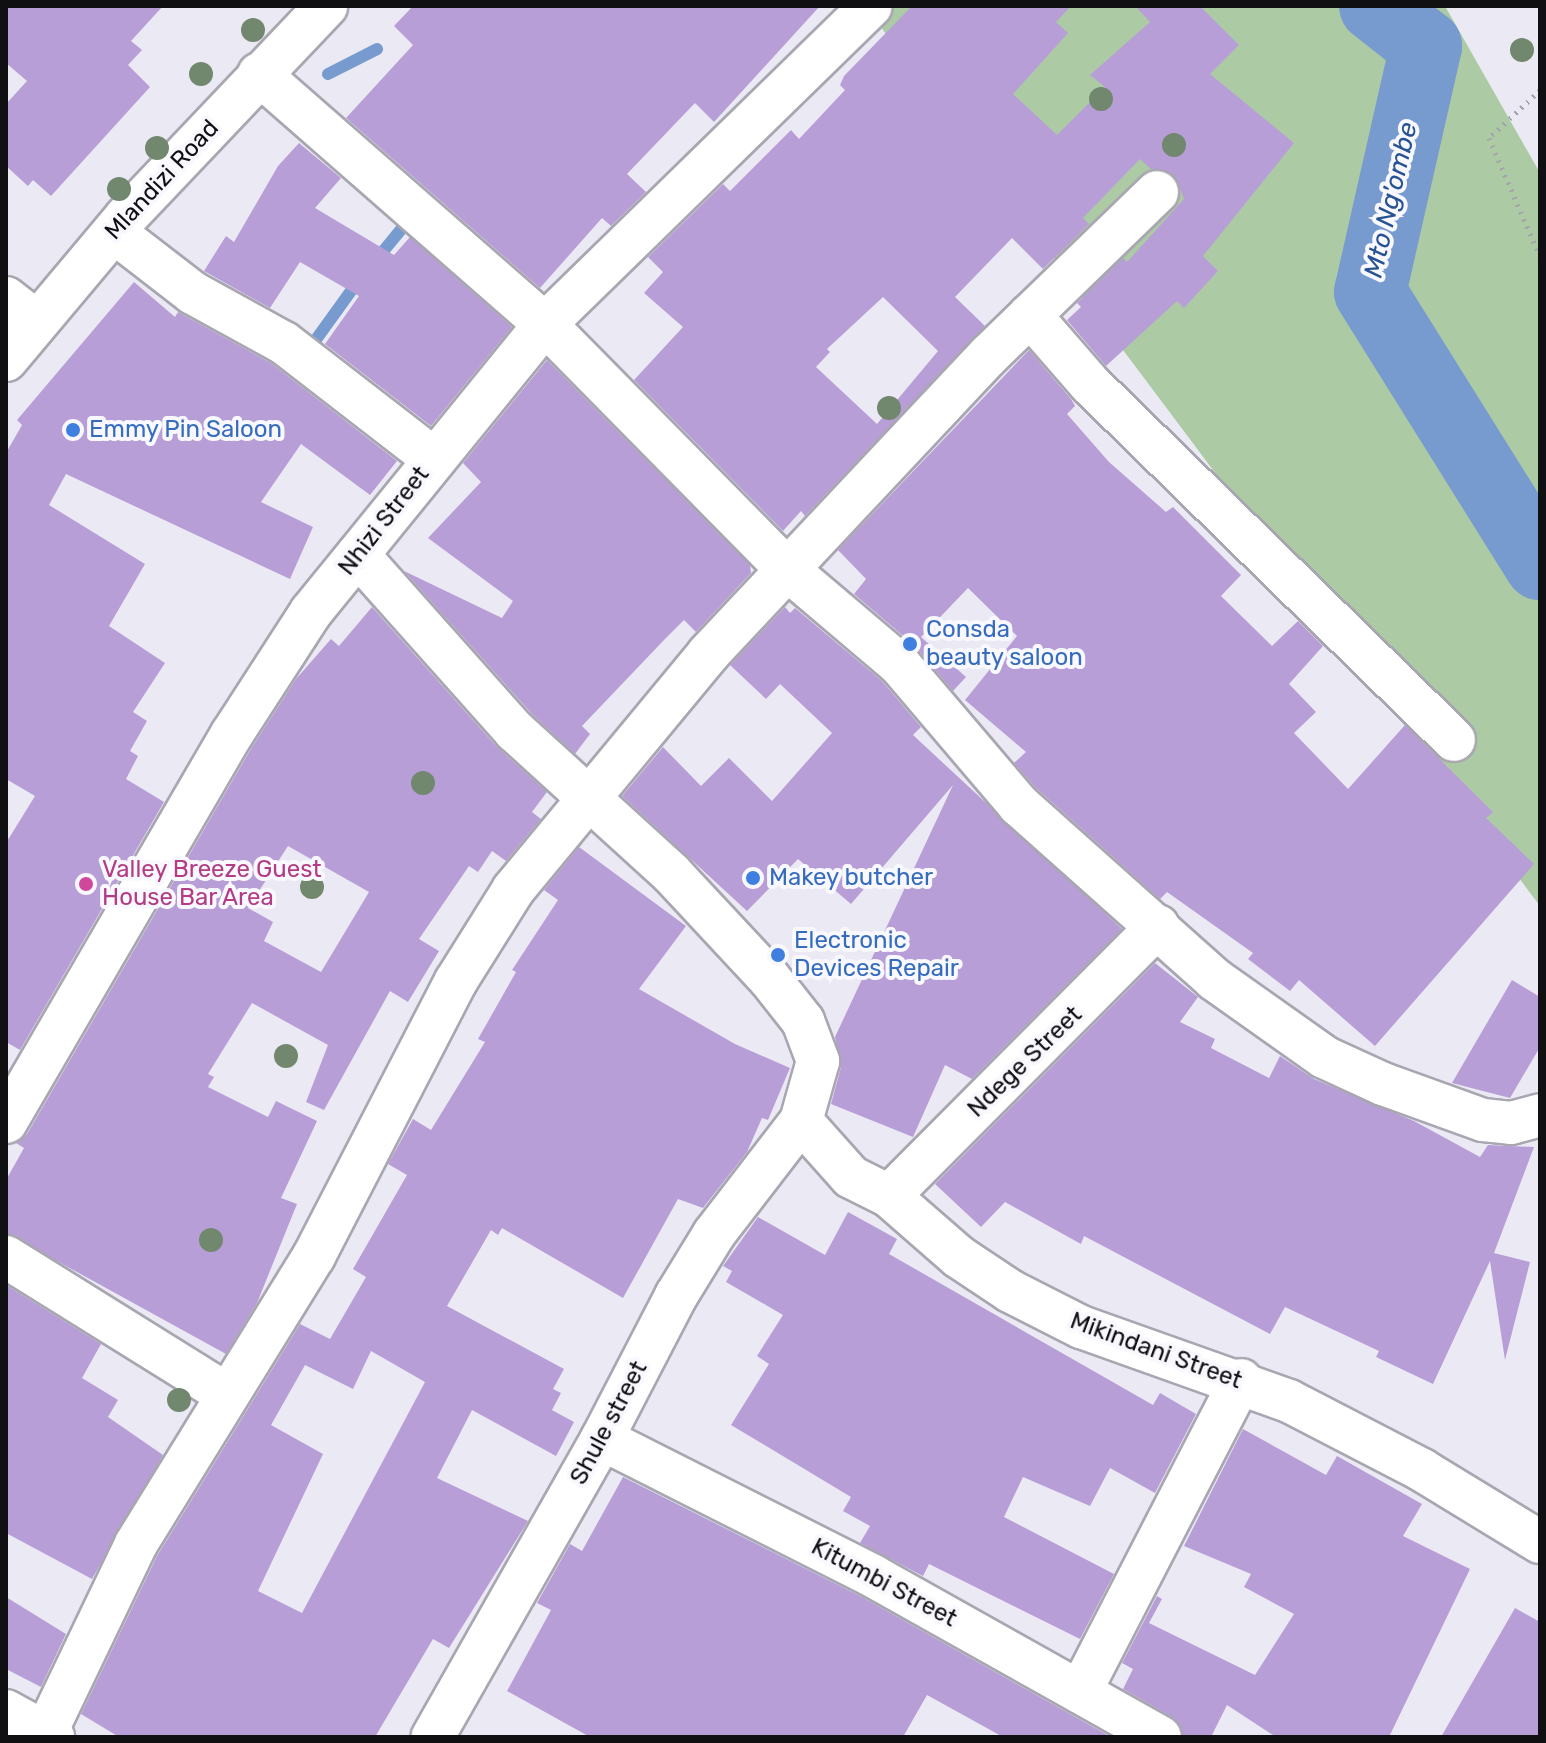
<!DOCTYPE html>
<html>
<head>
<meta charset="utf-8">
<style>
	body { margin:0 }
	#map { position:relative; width:1546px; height:1743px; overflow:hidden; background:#ebeaf4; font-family:Rubik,sans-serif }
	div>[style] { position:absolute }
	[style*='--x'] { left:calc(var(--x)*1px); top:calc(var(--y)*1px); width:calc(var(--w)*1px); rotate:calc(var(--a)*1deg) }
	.green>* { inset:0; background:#accba5 }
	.stream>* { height:12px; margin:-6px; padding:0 6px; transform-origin:6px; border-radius:6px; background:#789bcf }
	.river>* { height:72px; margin:-36px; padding:0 36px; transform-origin:36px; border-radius:36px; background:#789bcf }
	.building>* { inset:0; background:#b89ed7 }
	.path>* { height:5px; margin-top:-2.5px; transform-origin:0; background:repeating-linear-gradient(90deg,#a5a4ac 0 2px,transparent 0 8px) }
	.roads { filter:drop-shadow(2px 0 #a8a7b1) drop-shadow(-2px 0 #a8a7b1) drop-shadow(0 2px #a8a7b1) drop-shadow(0 -2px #a8a7b1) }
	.minor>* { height:42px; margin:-21px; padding:0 21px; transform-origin:21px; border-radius:21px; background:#fff }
	.trees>* { width:24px; height:24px; margin:-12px; border-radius:50%; background:#71886f }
	.dots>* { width:22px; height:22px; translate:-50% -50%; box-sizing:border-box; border:4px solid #f8f8fe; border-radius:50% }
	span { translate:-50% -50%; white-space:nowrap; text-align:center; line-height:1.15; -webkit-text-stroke:8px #f8f8fe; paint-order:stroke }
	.street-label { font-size:24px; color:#101013 }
	.shop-label { font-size:24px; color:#366cbe }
	.left { translate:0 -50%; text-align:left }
	.hotel-label { font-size:24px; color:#b23c85 }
	.water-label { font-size:26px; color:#275293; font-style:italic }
	.frame { position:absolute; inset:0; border:8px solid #101013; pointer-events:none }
</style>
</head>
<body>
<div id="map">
	<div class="green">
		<div style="clip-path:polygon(865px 6px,1445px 6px,1540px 173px,1540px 906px)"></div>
	</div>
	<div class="stream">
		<div style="--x:328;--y:74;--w:55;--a:-27"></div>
		<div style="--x:376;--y:260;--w:58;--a:-50.6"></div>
		<div style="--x:307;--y:352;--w:89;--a:-54.2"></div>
	</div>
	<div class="river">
		<div style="--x:1375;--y:6;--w:65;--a:38.1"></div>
		<div style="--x:1426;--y:46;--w:252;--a:102.8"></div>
		<div style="--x:1370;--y:292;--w:321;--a:58"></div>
	</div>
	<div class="building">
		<div style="clip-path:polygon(6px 6px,163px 6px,131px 41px,142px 50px,128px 65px,150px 87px,51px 196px,33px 180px,28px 186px,6px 166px,6px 104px,27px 81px,6px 63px)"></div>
		<div style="clip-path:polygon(413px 6px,820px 6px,714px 122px,695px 103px,627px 174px,646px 192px,611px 226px,602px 218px,540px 288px,346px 118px,413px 45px,394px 26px)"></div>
		<div style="clip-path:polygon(evenodd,912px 6px,1071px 6px,1056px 22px,1068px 33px,1013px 94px,1057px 135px,1105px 87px,1090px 75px,1150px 22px,1135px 6px,1200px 6px,1239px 45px,1210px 74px,1294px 143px,1203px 256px,1218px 271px,1184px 308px,1177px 301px,1106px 366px,1067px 320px,1081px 307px,1077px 303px,1123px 258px,1127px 262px,1184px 199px,1175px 176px,1151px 169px,1140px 159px,1083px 218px,1089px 224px,1043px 269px,1012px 238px,955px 297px,985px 326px,805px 516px,801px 511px,783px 531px,634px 380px,683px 327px,644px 293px,663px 272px,648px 257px,723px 184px,730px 191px,791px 130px,799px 139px,845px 90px,840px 85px,844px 76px,912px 6px,883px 297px,938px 351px,877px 424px,816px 367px,830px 352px,827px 349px,883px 297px)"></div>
		<div style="clip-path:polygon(299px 143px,341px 178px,315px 208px,394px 255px,410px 237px,512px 327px,431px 426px,325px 344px,359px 296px,300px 262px,270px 308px,204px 271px,226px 236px,234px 242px,278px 166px)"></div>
		<div style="clip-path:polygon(134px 282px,175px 317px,178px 312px,271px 363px,397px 461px,370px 495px,301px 444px,261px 502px,313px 527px,290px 579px,66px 474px,49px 505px,145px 564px,109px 626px,165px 663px,133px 712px,147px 721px,130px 751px,138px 756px,126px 779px,164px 802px,20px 1050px,6px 1042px,6px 843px,35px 796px,6px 779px,6px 453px,22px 425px,17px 420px)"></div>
		<div style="clip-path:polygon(1029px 350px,1071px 399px,1075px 406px,1067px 414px,1109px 462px,1166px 512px,1173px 507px,1241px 575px,1221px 596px,1272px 646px,1298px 621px,1323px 646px,1289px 684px,1316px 712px,1294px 733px,1348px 789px,1405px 725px,1493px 812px,1486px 818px,1534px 864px,1375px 1046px,1299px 980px,1290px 991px,1248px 959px,1253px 953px,1167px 892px,1160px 899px,1036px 788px,1014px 763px,1026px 752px,965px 700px,1017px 636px,968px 588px,921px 637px,966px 677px,953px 691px,915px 646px,854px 594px,866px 579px,838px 550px)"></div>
		<div style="clip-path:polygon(547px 360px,750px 565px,751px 573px,696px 632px,684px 620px,664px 640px,582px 726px,590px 734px,575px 754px,532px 714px,404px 571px,502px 618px,513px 601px,428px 538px,481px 482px,463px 463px)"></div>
		<div style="clip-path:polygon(evenodd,372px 607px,497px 747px,547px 792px,532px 812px,541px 819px,506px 861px,492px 851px,478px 872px,469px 866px,419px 939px,439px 951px,408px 1002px,390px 991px,324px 1110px,306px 1102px,328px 1045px,252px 1003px,208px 1074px,214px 1077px,208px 1087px,268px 1117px,276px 1101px,317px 1121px,281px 1198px,297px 1204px,257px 1303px,226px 1354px,6px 1233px,6px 1180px,24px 1148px,16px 1143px,27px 1134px,252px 747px,296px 679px,331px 639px,339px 646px,372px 607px,288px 846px,369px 892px,321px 972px,264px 941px,273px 922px,248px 908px,288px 846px)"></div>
		<div style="clip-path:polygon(785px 607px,790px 613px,795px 608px,882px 681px,921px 727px,913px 735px,1122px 929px,972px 1079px,945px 1065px,913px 1137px,831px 1104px,841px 1067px,835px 1037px,953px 785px,851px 904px,798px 859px,747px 911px,622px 796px,663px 747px,701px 786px,729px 758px,772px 801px,832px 733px,780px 684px,766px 699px,730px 665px)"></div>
		<div style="clip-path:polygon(evenodd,579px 847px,686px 926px,639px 989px,735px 1044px,790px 1068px,768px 1120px,762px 1118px,747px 1152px,703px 1208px,678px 1199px,623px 1298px,502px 1228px,498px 1235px,491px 1230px,447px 1306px,564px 1369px,553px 1389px,561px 1393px,552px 1410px,574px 1422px,556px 1456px,472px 1410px,437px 1478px,528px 1521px,449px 1648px,433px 1639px,375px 1737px,119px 1737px,81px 1714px,157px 1556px,300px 1324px,330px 1339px,366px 1277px,353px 1269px,407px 1175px,388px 1164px,413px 1119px,431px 1130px,485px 1042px,478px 1039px,516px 972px,512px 970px,558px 900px,544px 890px,579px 847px,371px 1351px,425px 1382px,302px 1613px,258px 1591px,323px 1454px,271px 1425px,305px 1365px,353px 1389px,371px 1351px)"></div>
		<div style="clip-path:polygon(1155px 963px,1198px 997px,1180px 1022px,1215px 1039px,1211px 1048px,1269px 1078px,1280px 1056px,1314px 1079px,1414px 1121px,1480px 1157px,1488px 1145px,1534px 1147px,1494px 1253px,1530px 1262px,1505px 1360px,1490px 1261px,1433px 1384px,1376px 1357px,1379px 1351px,1285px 1307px,1270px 1334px,1084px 1236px,1081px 1244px,1005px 1202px,981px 1227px,935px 1184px)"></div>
		<div style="clip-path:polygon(1512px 980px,1540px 997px,1540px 1047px,1510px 1098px,1452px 1083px)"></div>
		<div style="clip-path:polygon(848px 1212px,897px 1239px,889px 1254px,1153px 1405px,1160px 1393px,1196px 1414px,1155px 1493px,1110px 1468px,1090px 1506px,1023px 1477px,1004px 1517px,1114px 1574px,1080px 1639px,929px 1564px,923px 1576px,860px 1543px,870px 1526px,843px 1511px,851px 1497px,731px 1425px,769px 1364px,757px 1356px,783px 1315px,726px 1282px,732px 1271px,723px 1266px,758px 1217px,825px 1255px)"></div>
		<div style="clip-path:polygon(6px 1285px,101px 1344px,82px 1378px,118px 1400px,108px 1417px,163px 1455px,92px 1579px,6px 1533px)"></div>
		<div style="clip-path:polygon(1243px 1429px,1326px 1475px,1337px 1456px,1422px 1504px,1403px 1536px,1470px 1569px,1389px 1737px,1276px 1737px,1227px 1705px,1211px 1737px,1184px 1737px,1172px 1717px,1123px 1689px,1133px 1669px,1122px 1663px,1157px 1596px,1162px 1599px,1149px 1623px,1255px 1675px,1294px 1614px,1244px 1587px,1251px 1574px,1184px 1546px)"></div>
		<div style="clip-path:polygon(623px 1477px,862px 1597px,1111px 1737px,1003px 1737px,927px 1695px,903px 1737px,590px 1737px,507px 1691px,551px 1610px,537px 1603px,570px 1544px,582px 1551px)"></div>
		<div style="clip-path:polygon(6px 1597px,66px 1634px,41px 1687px,6px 1669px)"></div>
		<div style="clip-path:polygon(1515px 1608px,1540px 1622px,1540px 1737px,1441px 1737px)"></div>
	</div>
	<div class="path">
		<div style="--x:1540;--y:90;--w:70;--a:136.7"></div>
		<div style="--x:1489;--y:138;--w:129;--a:66.8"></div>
	</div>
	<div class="roads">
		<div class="minor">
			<div style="--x:259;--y:74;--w:380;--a:41.2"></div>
			<div style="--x:545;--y:324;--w:344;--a:45.4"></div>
			<div style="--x:787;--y:569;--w:147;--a:40.3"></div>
			<div style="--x:899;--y:664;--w:185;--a:49.6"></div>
			<div style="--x:1019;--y:805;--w:261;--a:41.7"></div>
			<div style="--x:1214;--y:979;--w:135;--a:35.3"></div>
			<div style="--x:1324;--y:1057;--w:65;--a:24.6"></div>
			<div style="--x:1383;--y:1084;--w:106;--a:19.8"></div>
			<div style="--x:1483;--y:1120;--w:28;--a:6"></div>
			<div style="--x:1511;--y:1123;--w:30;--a:-15"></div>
			<div style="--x:114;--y:232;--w:100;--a:37.7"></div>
			<div style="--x:193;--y:293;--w:104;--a:28.8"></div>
			<div style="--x:284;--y:343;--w:190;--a:37.7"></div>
			<div style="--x:6;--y:298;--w:37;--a:38"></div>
			<div style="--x:1030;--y:315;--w:91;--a:49"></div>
			<div style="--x:1090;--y:384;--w:509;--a:44.36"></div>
			<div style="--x:6;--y:360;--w:187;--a:-50"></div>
			<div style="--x:126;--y:217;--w:291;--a:-46.5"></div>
			<div style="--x:358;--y:555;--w:236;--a:48.3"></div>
			<div style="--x:515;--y:731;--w:211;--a:42.3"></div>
			<div style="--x:671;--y:873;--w:144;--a:47"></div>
			<div style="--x:769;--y:978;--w:55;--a:51.7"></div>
			<div style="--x:803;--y:1021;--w:43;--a:69.4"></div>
			<div style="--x:818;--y:1061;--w:62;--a:105.8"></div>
			<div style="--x:801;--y:1121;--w:143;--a:127.6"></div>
			<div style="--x:714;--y:1234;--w:73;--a:121.5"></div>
			<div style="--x:676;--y:1296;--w:161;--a:117.4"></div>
			<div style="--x:602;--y:1439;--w:343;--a:119.6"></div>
			<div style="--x:801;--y:1121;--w:75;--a:48.2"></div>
			<div style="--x:851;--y:1177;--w:42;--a:26.6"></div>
			<div style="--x:889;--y:1196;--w:93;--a:41.1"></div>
			<div style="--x:959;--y:1257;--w:61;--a:33.7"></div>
			<div style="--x:1010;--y:1291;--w:80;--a:26.9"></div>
			<div style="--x:1081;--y:1327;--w:221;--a:19.6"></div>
			<div style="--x:1289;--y:1401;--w:150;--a:27.4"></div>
			<div style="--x:1422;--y:1470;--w:138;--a:31.4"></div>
			<div style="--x:6;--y:1122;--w:449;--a:-59.8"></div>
			<div style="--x:232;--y:734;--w:145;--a:-57.1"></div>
			<div style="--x:311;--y:612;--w:371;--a:-50.9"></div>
			<div style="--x:545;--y:324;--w:455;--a:-44.3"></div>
			<div style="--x:889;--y:1196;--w:381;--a:-45.1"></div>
			<div style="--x:6;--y:1257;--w:261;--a:31.9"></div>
			<div style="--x:602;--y:1439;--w:304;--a:26.8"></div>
			<div style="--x:873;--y:1576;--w:329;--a:29.3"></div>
			<div style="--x:1080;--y:1692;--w:351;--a:-62.7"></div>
			<div style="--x:6;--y:1711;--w:54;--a:29"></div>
			<div style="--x:46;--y:1732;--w:208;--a:-64.4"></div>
			<div style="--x:136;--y:1544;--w:339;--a:-58.3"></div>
			<div style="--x:314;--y:1256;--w:309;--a:-62.7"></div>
			<div style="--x:456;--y:981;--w:107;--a:-57.9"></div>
			<div style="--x:513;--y:890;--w:306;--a:-50.4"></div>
			<div style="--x:708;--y:654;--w:410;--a:-46.8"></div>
			<div style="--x:989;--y:355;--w:234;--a:-44.1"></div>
		</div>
	</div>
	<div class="trees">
		<div style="left:253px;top:30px"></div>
		<div style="left:1522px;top:50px"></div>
		<div style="left:201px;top:74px"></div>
		<div style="left:1101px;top:99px"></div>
		<div style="left:1174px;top:145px"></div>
		<div style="left:157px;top:148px"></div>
		<div style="left:119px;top:189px"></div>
		<div style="left:889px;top:408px"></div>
		<div style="left:423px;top:783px"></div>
		<div style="left:312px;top:887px"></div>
		<div style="left:286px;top:1056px"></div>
		<div style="left:211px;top:1240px"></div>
		<div style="left:179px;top:1400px"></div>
	</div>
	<div class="dots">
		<div style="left:73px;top:430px;background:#3f7fe0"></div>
		<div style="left:910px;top:644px;background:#3f7fe0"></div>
		<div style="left:753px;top:878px;background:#3f7fe0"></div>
		<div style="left:86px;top:884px;background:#d1479c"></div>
		<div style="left:778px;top:955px;background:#3f7fe0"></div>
	</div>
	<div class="street-label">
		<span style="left:162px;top:180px;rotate:-47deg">Mlandizi Road</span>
		<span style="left:384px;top:521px;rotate:-52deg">Nhizi Street</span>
		<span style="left:1025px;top:1062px;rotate:-44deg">Ndege Street</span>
		<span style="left:1156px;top:1351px;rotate:20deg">Mikindani Street</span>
		<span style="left:609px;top:1423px;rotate:-62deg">Shule street</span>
		<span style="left:884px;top:1583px;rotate:28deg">Kitumbi Street</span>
	</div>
	<div class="shop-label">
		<span class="left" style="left:89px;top:430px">Emmy Pin Saloon</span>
		<span class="left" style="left:926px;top:644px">Consda<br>beauty saloon</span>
		<span class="left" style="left:769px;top:878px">Makey butcher</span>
		<span class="left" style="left:794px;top:955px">Electronic<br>Devices Repair</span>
	</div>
	<div class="hotel-label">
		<span class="left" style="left:102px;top:884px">Valley Breeze Guest<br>House Bar Area</span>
	</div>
	<div class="water-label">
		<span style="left:1391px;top:200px;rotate:-77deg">Mto Ng'ombe</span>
	</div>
	<div class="frame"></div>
</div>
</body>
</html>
